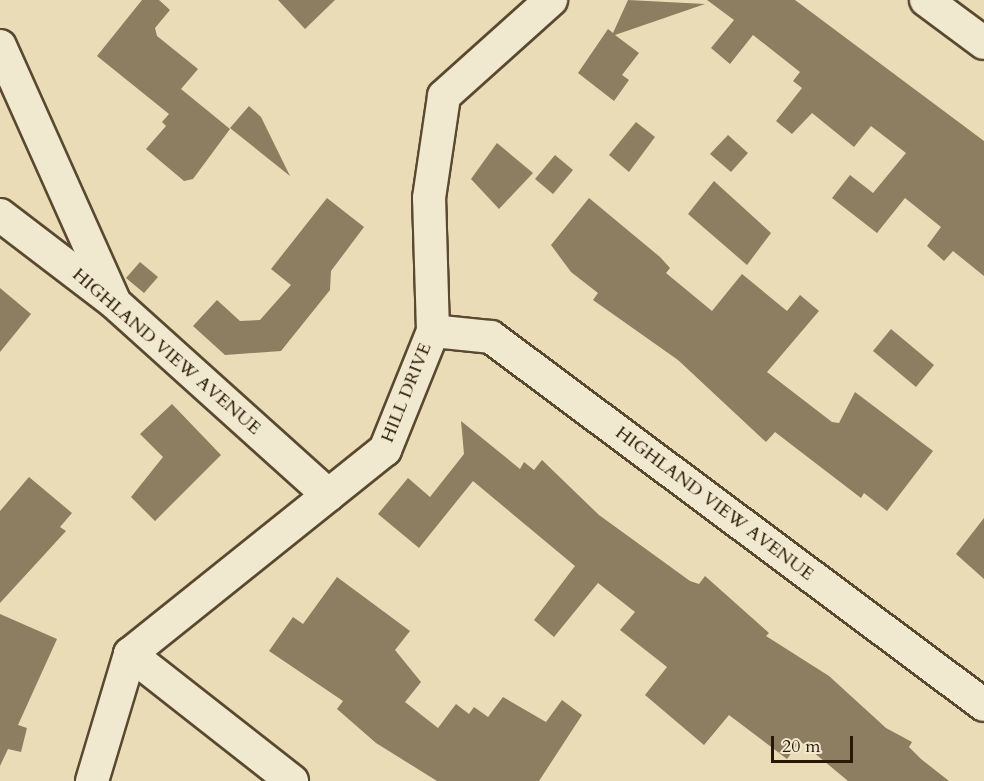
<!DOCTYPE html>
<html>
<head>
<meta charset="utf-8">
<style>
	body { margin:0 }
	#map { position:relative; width:984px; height:781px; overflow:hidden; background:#eadcb6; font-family:Cardo,serif }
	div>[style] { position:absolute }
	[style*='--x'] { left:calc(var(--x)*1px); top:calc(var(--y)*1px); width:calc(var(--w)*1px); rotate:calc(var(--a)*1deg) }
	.building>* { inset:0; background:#8d7e61 }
	.roads { filter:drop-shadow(2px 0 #594930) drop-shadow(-2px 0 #594930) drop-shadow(0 2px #594930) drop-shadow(0 -2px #594930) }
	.street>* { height:32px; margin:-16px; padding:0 16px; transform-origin:16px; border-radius:16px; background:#f1e8d0 }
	span { translate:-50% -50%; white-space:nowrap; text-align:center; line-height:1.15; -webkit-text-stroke:4.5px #f1e8d0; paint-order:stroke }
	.street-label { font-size:18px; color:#291804 }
	.scale { position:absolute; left:771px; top:736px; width:82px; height:27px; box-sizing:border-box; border:3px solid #291804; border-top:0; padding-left:8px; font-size:18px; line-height:21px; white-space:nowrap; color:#291804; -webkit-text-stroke:4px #f1e8d0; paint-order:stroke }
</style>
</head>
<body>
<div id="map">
	<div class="building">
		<div style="clip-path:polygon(142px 0,159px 0,170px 10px,155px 28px,157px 36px,198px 69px,181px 89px,230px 129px,193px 179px,184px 181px,146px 149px,166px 126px,162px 122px,169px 114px,97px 56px)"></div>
		<div style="clip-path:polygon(278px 0,335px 0,305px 29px)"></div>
		<div style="clip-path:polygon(628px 0,705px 4px,615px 35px,639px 53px,622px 75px,629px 80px,614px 101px,578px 73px,608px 29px,613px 33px)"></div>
		<div style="clip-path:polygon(707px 0,795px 0,984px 141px,984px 276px,953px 251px,944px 261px,927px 246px,941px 227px,905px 198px,877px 233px,832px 198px,850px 175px,873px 193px,906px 153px,871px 126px,854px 147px,812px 113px,792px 134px,776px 121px,802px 88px,793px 81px,800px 72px,753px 35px,730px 64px,711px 48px,734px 20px)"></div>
		<div style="clip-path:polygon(249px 106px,261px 117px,290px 176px,230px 128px)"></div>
		<div style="clip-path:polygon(636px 122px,655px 137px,629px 172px,609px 155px)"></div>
		<div style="clip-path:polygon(728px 135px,748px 153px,731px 172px,710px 154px)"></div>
		<div style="clip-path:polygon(497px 143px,533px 173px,499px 209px,471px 179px)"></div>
		<div style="clip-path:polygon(555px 155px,573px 170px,553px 194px,535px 179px)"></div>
		<div style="clip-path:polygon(714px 181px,771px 233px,747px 265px,688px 214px)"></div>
		<div style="clip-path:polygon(327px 198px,364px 227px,331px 271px,330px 290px,281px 351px,225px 355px,193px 326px,217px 300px,240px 321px,260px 320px,291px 285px,271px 269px)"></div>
		<div style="clip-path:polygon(589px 198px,660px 257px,670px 268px,666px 273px,712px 311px,742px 274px,787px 311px,800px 295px,819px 311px,767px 372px,832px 422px,839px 423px,855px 392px,933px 451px,887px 511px,864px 493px,861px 498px,775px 432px,766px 442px,678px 360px,593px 300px,598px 293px,571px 272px,551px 245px)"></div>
		<div style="clip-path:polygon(140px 262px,158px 277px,144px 293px,126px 278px)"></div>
		<div style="clip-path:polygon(0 288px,31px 314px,0 352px)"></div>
		<div style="clip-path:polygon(891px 329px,934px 365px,916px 387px,873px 351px)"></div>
		<div style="clip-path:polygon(172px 404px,221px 455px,155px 521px,131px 497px,163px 457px,140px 434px)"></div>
		<div style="clip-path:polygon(461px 421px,520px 469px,524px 462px,534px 470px,542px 460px,599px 515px,690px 581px,699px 584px,705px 576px,769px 633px,766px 636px,829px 676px,886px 728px,912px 742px,909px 747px,921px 759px,949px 781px,848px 781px,800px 741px,787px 759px,729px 715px,704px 745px,645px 695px,667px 667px,620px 630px,635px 612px,598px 583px,554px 637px,534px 620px,575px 566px,473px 481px,419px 548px,378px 514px,408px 478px,430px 497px,464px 454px)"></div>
		<div style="clip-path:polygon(29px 477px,72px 513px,60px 527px,66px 531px,0 603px,0 511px)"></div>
		<div style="clip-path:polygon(984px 518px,984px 579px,956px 554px)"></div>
		<div style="clip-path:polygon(337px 577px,410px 631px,395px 650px,421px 682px,405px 702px,438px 728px,456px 704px,469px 714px,474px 707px,488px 717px,503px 697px,546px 722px,562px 700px,582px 715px,539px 781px,437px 781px,376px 743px,337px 709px,343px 701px,269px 651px,293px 617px,303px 624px)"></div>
		<div style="clip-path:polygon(0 614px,57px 639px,18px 725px,27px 728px,21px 752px,8px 749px,0 766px)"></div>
	</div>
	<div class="roads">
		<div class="street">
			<div style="--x:926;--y:0;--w:72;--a:36.6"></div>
			<div style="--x:0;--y:46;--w:277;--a:65.9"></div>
			<div style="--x:0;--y:215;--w:145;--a:37.4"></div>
			<div style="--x:115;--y:303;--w:287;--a:42"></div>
			<div style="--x:433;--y:331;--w:58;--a:5.9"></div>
			<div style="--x:491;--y:337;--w:615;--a:36.74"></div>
			<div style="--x:130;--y:654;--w:206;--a:38.1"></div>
			<div style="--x:92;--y:781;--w:133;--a:-73.3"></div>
			<div style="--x:130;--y:654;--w:327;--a:-38.7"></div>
			<div style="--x:385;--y:450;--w:128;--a:-68"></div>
			<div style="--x:433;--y:331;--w:133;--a:-91.7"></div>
			<div style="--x:429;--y:198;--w:103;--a:-81.6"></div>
			<div style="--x:444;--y:96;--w:144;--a:-41.9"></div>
		</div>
	</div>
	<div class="street-label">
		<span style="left:166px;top:352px;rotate:41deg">HIGHLAND VIEW AVENUE</span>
		<span style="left:407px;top:393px;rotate:-68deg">HILL DRIVE</span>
		<span style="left:714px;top:504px;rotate:37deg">HIGHLAND VIEW AVENUE</span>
	</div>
	<div class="scale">20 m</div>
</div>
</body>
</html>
